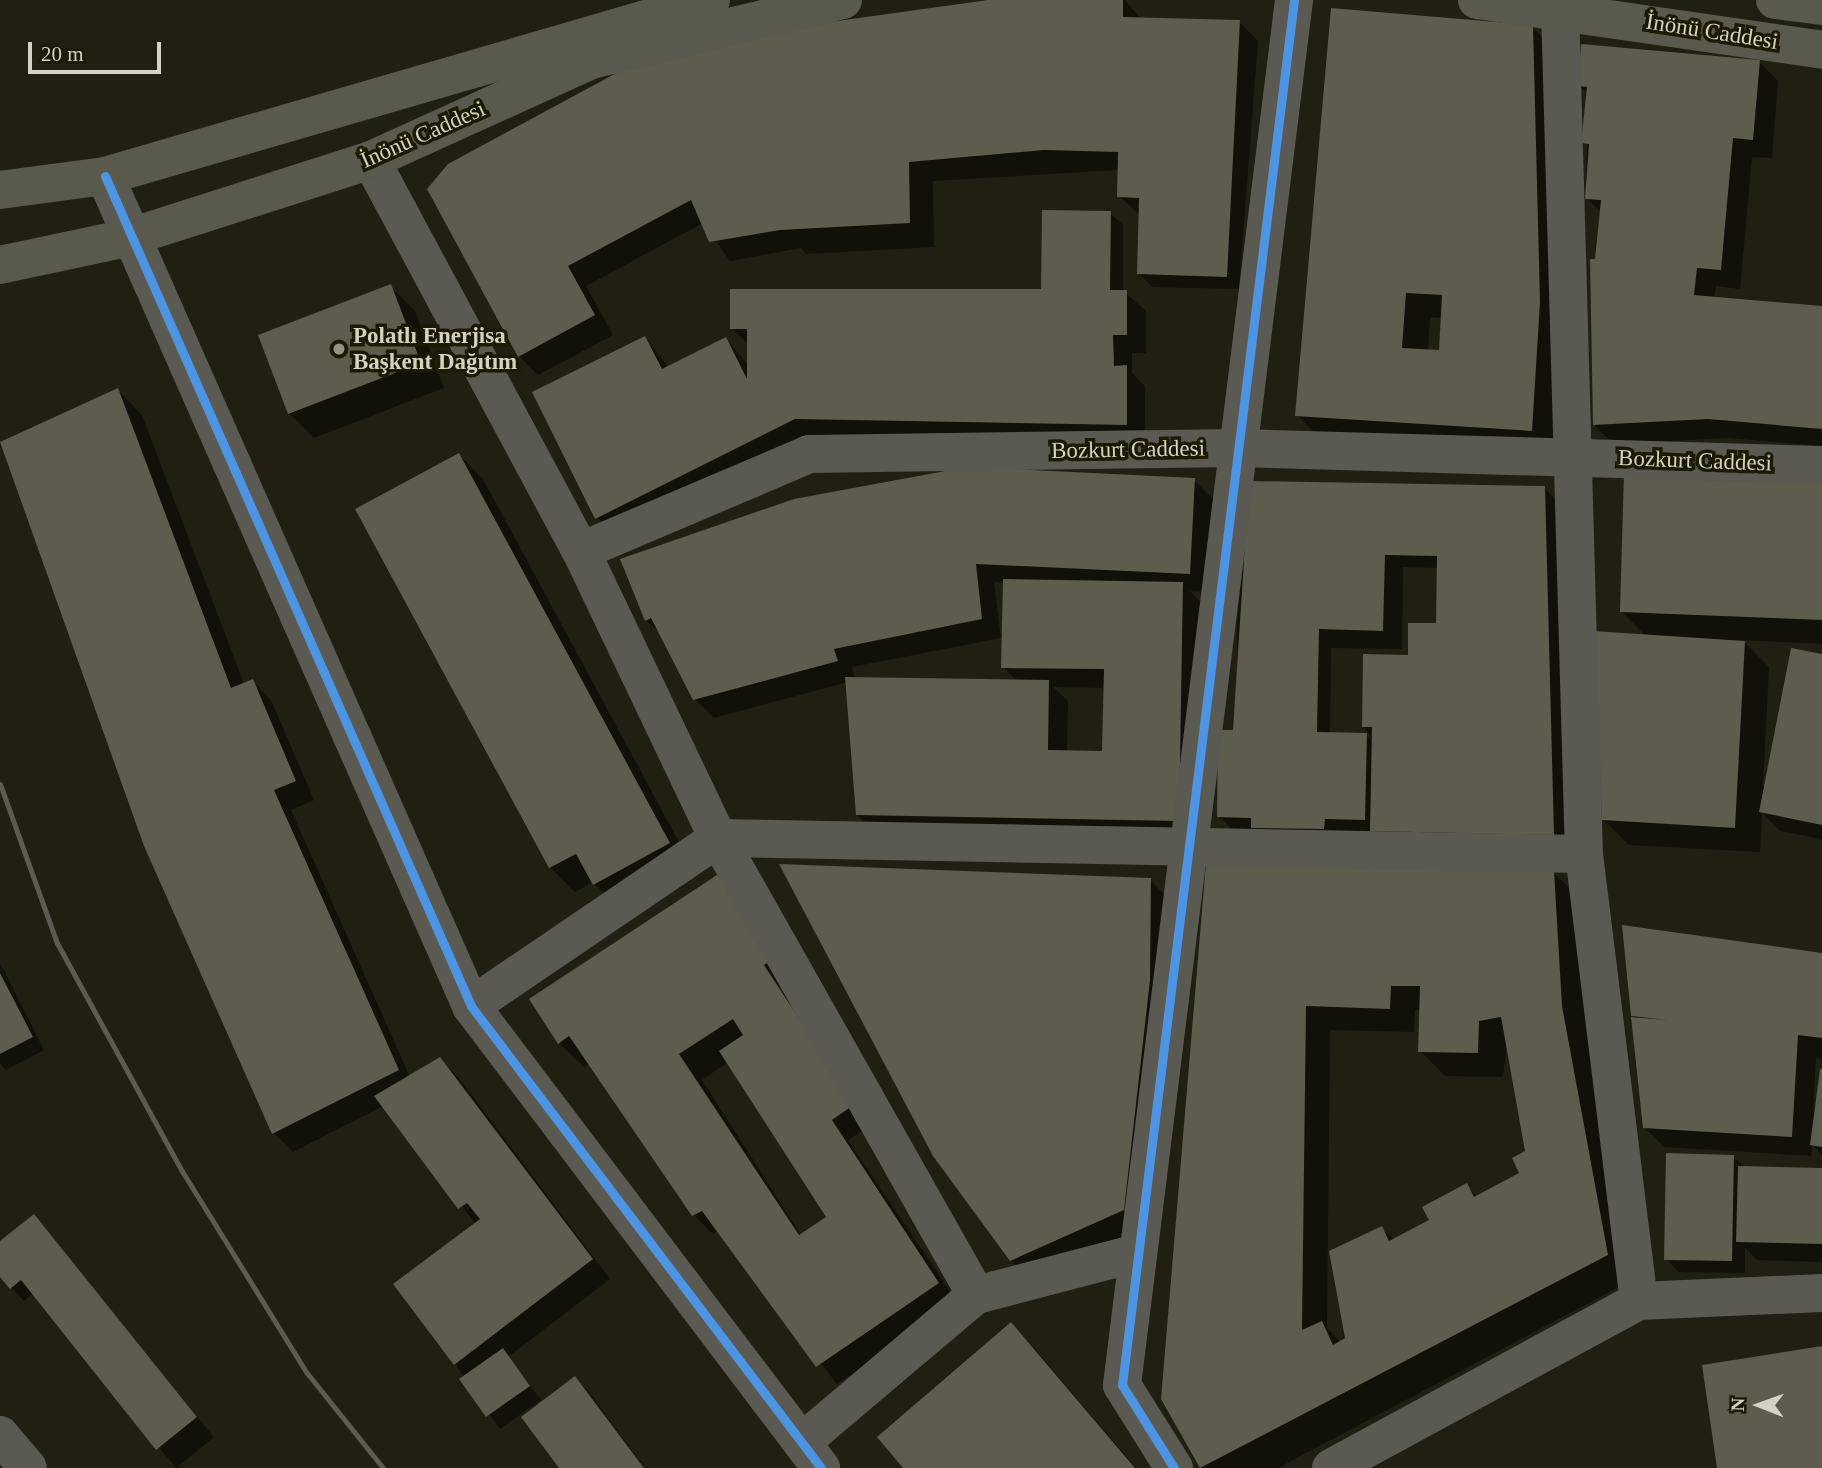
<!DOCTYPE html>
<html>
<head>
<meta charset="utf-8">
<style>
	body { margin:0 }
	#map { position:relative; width:1822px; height:1468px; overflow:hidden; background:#211f11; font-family:"Times New Roman",serif }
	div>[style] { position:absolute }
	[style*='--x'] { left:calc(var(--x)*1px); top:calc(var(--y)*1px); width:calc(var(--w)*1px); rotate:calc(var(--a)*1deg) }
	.shadow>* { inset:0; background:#0007 }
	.building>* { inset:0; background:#5d5c4d }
	.minor>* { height:38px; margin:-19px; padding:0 19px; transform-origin:19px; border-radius:19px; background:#5a5952 }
	.major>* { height:38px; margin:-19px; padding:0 19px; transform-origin:19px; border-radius:19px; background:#5a594d }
	.rail>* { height:5px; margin:-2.5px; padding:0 2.5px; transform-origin:2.5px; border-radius:2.5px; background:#5c5a51 }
	.cycleway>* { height:9px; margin:-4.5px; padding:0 4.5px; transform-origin:4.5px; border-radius:4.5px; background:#4d94e3 }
	.dots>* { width:19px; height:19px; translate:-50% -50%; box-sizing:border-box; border:4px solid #1d1a03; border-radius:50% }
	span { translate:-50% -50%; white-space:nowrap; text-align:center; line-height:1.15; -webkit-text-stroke:7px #1d1a03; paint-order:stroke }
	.street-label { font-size:23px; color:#d3d2c3 }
	.poi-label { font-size:23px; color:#d3d2c3; font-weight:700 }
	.left { translate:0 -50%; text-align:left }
	.north { position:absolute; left:1724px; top:1370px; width:70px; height:70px; -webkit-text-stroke:5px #1d1a03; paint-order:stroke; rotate:271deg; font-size:19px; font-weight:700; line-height:28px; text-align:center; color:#d3d2c3 }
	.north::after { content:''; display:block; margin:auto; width:24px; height:32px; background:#d3d2c3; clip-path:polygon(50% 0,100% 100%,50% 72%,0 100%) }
	.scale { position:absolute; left:28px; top:42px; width:133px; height:32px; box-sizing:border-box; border:4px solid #d3d2c3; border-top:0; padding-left:9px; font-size:21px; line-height:24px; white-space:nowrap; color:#d3d2c3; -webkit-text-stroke:5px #1d1a03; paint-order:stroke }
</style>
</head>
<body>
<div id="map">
	<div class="shadow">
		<div style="clip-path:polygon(1003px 0,1125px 0,1141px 19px,1239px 22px,1258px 41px,1239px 289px,1152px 287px,1139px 274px,1141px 216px,1119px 196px,1119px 170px,933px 181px,934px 247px,806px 254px,801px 248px,730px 261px,703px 223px,586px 286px,613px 335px,538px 375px,519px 356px,429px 189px)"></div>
		<div style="clip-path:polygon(evenodd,1532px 27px,1557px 52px,1557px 454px,1322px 440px,1297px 415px,1532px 27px,1430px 317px,1442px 318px,1440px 352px,1428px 351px,1430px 317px)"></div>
		<div style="clip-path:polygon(1759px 62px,1778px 81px,1772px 158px,1752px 157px,1740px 289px,1716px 286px,1714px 298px,1822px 308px,1822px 446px,1729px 438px,1613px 444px,1594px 425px,1602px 213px,1586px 198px,1588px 94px,1580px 86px)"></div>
		<div style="clip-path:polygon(1110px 213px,1123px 225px,1123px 291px,1146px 311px,1146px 353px,1132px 353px,1132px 373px,1145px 386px,1145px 444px,788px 443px,616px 537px,597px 518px,645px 338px,669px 368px,726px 339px,749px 366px,749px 345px,732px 328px,1043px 291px)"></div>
		<div style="clip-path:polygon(390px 286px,415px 311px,444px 388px,314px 438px,289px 413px)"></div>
		<div style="clip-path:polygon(118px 390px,142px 415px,244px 684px,252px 681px,271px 700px,314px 800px,291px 810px,410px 1077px,440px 1059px,459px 1078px,610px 1279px,508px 1357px,541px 1400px,500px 1429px,455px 1364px,476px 1224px,383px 1106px,293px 1152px,274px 1133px,146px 845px)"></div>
		<div style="clip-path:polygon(459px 455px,483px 479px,693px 868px,619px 909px,593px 882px,575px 892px,550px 867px)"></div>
		<div style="clip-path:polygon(evenodd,1194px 480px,1213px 499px,1209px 592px,1190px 591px,1202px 603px,1198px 840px,877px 834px,857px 815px,848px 682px,714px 718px,694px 698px,663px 636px,646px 620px,622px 560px,1194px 480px,994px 582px,1005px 583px,1003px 667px,1018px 682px,855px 679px,852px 667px,1001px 638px,994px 582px,1194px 480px,1053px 687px,1105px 688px,1104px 753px,1067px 752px,1068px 701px,1053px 687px)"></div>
		<div style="clip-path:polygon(1822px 482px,1822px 644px,1742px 640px,1769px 667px,1763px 787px,1822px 656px,1822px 839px,1780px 831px,1762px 813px,1760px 852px,1629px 845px,1604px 820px,1647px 637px,1622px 612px)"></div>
		<div style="clip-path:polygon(evenodd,1250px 483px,1544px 488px,1557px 501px,1572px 853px,1238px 836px,1219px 816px,1238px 732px,1237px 628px,1250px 483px,1403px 567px,1438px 568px,1437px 625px,1364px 727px,1374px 742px,1366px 734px,1330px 734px,1331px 648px,1402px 649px,1403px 567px)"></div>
		<div style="clip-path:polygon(evenodd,1553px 872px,1578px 897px,1586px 1032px,1632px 1280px,1278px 1468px,1202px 1468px,1163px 1399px,1206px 921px,1553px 872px,1415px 1010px,1421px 1010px,1420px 1051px,1445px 1076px,1503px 1077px,1507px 1044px,1527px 1152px,1522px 1173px,1477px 1197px,1466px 1185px,1431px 1221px,1394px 1240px,1382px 1228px,1341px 1342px,1327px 1328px,1330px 1030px,1414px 1032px,1415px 1010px)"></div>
		<div style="clip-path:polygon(evenodd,719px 876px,873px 1124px,848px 1140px,957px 1302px,837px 1384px,718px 1230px,713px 1234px,693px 1214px,589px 1064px,584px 1067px,559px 1043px,719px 876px,728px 1062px,828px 1217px,801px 1235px,702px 1080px,728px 1062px)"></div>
		<div style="clip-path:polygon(1150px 880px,1169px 899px,1143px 1229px,1030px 1279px,1011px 1260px)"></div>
		<div style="clip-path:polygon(1822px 955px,1822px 1059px,1816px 1058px,1813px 1114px,1822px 1070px,1822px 1155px,1812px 1144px,1811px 1156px,1664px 1147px,1645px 1128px,1633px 1015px)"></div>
		<div style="clip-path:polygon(0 963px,44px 1050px,6px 1070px,0 1064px)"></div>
		<div style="clip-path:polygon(1733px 1156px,1745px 1167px,1822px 1170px,1822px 1262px,1757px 1260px,1745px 1248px,1745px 1273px,1679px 1272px,1666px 1259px)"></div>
		<div style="clip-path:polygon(34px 1216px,214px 1437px,176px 1468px,33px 1293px,24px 1301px,0 1275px,0 1243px)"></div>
		<div style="clip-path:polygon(1011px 1325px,1035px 1349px,1136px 1468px,905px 1468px)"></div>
		<div style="clip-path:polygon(575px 1378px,588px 1391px,645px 1468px,561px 1468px)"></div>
	</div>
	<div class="building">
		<div style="clip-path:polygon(988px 0,1123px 0,1123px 17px,1240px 20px,1227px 277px,1137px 274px,1139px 198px,1117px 197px,1118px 152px,1044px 150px,909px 162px,910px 223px,780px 230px,709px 242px,691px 200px,568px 266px,595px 315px,518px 357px,427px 189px,448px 164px,622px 70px,751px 33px)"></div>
		<div style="clip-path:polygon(evenodd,1331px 8px,1533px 25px,1540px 302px,1532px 431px,1295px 416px,1331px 8px,1406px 293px,1442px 295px,1439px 350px,1402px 348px,1406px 293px)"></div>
		<div style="clip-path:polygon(1581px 44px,1760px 60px,1753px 140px,1733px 138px,1721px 270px,1697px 268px,1694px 295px,1822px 306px,1822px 429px,1708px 419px,1593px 425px,1590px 259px,1595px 259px,1601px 200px,1585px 199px,1589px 144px,1581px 143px,1587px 87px,1578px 86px)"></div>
		<div style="clip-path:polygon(1042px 210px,1111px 211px,1110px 290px,1127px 290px,1127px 335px,1113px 335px,1114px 366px,1127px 365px,1127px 425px,795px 419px,595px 519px,532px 392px,645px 336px,662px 369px,726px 337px,747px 379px,747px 329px,730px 329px,730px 289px,1041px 289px)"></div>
		<div style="clip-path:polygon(391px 284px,421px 363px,288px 414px,258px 335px)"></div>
		<div style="clip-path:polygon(118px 388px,231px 688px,253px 679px,296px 781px,274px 790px,399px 1070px,272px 1134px,144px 846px,0 442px)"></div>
		<div style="clip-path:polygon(459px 453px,670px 843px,593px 885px,576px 854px,549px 868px,355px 509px)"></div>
		<div style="clip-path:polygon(967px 467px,1195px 478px,1190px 574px,976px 564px,982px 619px,834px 649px,838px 661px,693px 700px,651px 618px,645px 621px,620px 559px,794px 499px)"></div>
		<div style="clip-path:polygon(1624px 473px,1822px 481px,1822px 620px,1620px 612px)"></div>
		<div style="clip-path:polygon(1249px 481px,1545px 486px,1554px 835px,1370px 831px,1372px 727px,1362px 727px,1363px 654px,1408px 655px,1408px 623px,1436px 623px,1437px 556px,1385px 555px,1383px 631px,1319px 629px,1317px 732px,1367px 733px,1365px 820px,1325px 819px,1324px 829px,1251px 828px,1251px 818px,1217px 817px,1218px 730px,1233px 730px)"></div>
		<div style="clip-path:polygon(1003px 579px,1183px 582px,1179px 821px,856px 815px,845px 677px,1049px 680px,1048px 750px,1102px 751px,1104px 669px,1001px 668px)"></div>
		<div style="clip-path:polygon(1593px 631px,1745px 641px,1735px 828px,1602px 820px)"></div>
		<div style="clip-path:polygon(1791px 648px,1822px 654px,1822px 825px,1759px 812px)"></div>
		<div style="clip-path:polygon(evenodd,1206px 863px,1554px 871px,1562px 1006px,1608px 1255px,1200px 1468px,1161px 1399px,1206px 863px,1391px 986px,1420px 986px,1418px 1052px,1478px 1053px,1479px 1021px,1501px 1017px,1525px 1151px,1512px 1158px,1519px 1173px,1474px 1197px,1467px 1183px,1422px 1207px,1429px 1220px,1389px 1241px,1382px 1226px,1329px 1251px,1345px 1338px,1333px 1345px,1322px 1321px,1302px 1330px,1306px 1006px,1390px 1009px,1391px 986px)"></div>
		<div style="clip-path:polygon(779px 864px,1151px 878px,1150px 980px,1124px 1210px,1010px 1261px,933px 1156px)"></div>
		<div style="clip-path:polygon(evenodd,720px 873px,775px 958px,764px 965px,855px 1104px,832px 1120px,939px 1283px,816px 1367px,702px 1211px,692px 1216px,569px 1036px,558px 1044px,529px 999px,720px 873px,733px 1019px,743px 1035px,719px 1051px,826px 1217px,799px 1235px,679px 1054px,733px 1019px)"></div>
		<div style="clip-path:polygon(1622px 925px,1822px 953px,1822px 1038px,1798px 1035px,1792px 1137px,1643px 1128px,1631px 1017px,1668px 1020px,1631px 1016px)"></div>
		<div style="clip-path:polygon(0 973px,33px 1037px,0 1054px)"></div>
		<div style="clip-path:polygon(440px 1057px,593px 1259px,454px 1365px,393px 1284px,480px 1219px,467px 1203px,458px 1209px,374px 1096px)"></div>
		<div style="clip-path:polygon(1820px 1069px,1822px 1069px,1822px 1147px,1810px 1145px)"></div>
		<div style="clip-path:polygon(1666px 1153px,1734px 1155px,1732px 1261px,1664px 1260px)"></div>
		<div style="clip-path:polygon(1738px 1166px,1822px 1168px,1822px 1244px,1736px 1242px)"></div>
		<div style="clip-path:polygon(34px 1214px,197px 1417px,156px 1450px,21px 1280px,10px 1289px,0 1277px,0 1241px)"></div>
		<div style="clip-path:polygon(1011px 1322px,1135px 1468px,903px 1468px,877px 1437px)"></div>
		<div style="clip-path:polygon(1822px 1346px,1822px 1468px,1717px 1468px,1702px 1365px)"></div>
		<div style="clip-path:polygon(503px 1348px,530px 1386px,486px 1417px,459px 1379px)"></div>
		<div style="clip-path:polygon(575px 1376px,644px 1468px,559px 1468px,521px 1417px)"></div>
	</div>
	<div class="minor">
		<div style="--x:1560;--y:8;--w:846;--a:88.38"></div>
		<div style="--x:1584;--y:854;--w:450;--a:83"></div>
		<div style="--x:371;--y:160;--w:444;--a:61.8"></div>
		<div style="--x:581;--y:551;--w:318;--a:64.5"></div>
		<div style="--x:718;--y:838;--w:525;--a:60.55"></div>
		<div style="--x:105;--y:176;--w:907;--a:66.2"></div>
		<div style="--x:471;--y:1006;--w:580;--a:52.85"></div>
		<div style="--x:581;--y:551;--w:248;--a:-23"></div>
		<div style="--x:809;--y:454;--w:428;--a:-0.8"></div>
		<div style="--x:1237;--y:448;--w:585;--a:1.66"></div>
		<div style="--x:471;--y:1006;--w:299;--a:-34.2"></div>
		<div style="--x:718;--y:838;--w:866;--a:1.06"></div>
		<div style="--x:0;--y:1435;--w:43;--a:49.7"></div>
		<div style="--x:802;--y:1442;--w:228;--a:-40.2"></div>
		<div style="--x:976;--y:1295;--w:166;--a:-14.6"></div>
		<div style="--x:1174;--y:1468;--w:98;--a:-122.1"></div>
		<div style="--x:1122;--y:1385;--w:1396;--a:-82.92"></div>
		<div style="--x:1331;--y:1468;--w:350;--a:-28.5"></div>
		<div style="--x:1639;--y:1301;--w:183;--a:-2.5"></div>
	</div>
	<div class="major">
		<div style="--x:1477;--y:0;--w:349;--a:8.2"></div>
		<div style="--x:1775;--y:0;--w:47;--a:7.3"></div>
		<div style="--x:0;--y:190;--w:106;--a:-7.6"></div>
		<div style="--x:105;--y:176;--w:631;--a:-16.19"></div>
		<div style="--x:0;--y:265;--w:130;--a:-12"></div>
		<div style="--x:127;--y:238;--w:256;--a:-17.7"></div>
		<div style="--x:371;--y:160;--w:242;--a:-24.4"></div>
		<div style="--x:591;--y:60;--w:259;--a:-13.4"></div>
	</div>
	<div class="rail">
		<div style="--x:0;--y:784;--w:169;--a:70.3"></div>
		<div style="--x:57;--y:943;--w:260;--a:61.3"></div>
		<div style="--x:182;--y:1171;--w:238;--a:58.3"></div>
		<div style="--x:307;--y:1373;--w:122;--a:51.3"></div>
	</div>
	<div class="cycleway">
		<div style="--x:105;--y:176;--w:907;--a:66.2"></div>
		<div style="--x:471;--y:1006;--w:580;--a:52.85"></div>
		<div style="--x:1174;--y:1468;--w:98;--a:-122.1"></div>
		<div style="--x:1122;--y:1385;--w:1396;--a:-82.92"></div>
	</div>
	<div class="dots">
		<div style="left:339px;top:349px;background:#959385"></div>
	</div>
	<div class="street-label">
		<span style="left:1712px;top:32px;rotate:9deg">İnönü Caddesi</span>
		<span style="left:423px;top:135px;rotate:-24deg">İnönü Caddesi</span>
		<span style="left:1128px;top:450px;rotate:-1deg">Bozkurt Caddesi</span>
		<span style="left:1695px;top:461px;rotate:2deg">Bozkurt Caddesi</span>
	</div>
	<div class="poi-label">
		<span class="left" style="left:353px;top:349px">Polatlı Enerjisa<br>Başkent Dağıtım</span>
	</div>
	<div class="north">N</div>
	<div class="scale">20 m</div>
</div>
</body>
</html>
